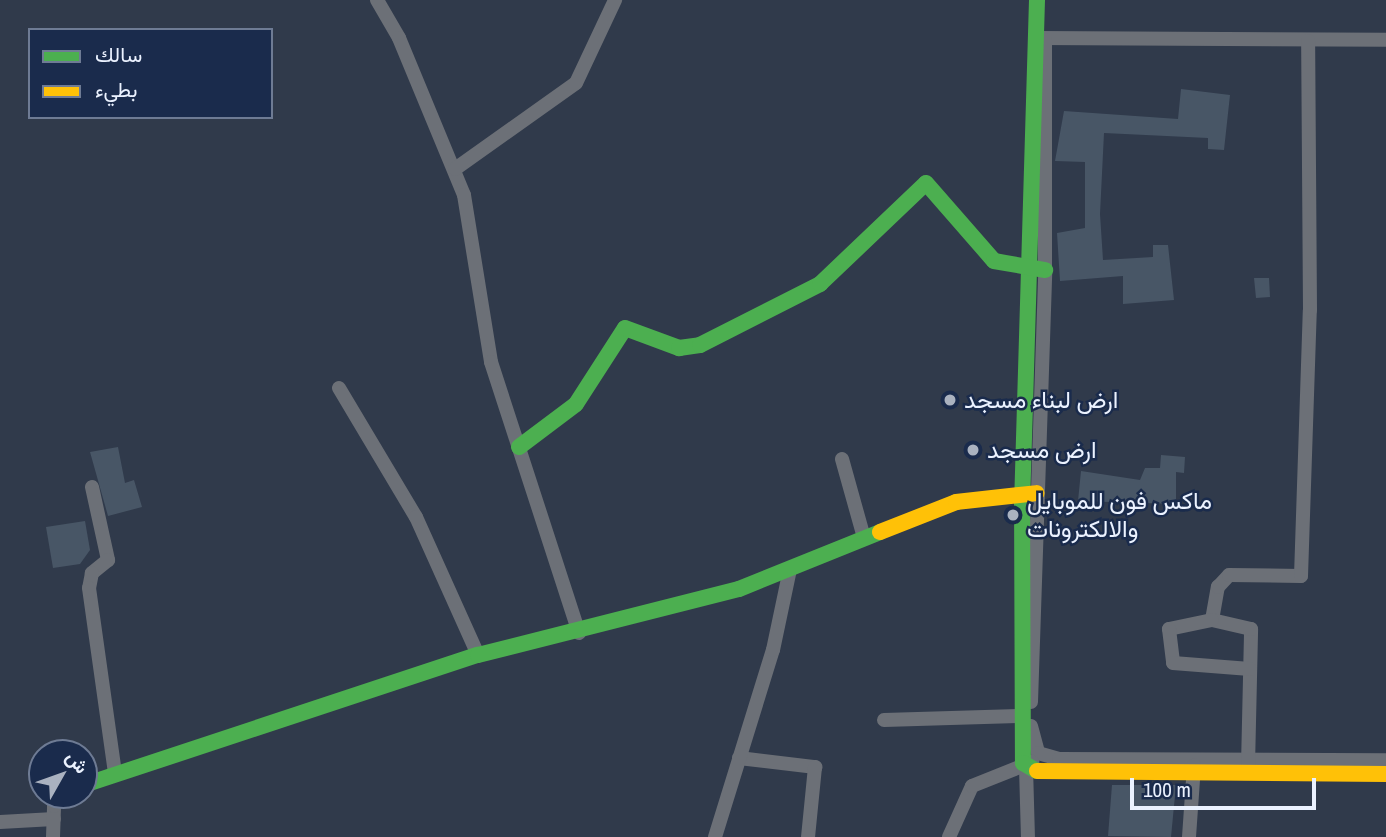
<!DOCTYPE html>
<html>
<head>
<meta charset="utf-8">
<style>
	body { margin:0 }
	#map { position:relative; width:1386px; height:837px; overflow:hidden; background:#303a4b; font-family:"Archivo Narrow",Vazirmatn,sans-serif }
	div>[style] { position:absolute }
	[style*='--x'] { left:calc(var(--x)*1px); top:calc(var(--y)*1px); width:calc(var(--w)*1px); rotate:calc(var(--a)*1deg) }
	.building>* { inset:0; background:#485666 }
	.street>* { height:14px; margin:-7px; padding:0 7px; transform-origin:7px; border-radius:7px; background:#6c7077 }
	.fast>* { height:16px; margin:-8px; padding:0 8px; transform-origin:8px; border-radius:8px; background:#4caf50 }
	.slow>* { height:16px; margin:-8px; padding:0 8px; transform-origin:8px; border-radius:8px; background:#ffc107 }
	.dots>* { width:19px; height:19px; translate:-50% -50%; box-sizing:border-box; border:4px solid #1a2b4c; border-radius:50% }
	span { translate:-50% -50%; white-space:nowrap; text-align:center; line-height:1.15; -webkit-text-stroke:5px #1a2b4c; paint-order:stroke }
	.poi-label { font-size:24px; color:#ebf2ff }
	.left { translate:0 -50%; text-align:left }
	.legend { position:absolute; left:28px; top:28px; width:245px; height:91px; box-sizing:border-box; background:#1a2b4c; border:2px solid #6e7b94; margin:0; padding:9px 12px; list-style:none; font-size:21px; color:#ebf2ff }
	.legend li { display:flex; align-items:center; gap:14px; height:35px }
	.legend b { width:35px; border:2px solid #6e7b94 }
	.north { position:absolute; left:28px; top:739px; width:70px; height:70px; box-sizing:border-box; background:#1a2b4c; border:2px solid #6e7b94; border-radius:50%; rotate:50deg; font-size:19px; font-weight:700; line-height:28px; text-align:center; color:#ebf2ff }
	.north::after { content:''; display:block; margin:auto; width:24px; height:32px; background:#aab2c0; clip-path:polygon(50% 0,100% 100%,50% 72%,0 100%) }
	.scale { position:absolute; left:1130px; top:778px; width:186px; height:32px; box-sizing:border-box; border:4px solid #ebf2ff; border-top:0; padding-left:9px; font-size:21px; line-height:24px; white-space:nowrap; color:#ebf2ff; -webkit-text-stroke:5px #1a2b4c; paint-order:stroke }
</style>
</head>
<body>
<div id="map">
	<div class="building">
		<div style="clip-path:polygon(1181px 89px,1230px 95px,1224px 150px,1208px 149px,1208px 138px,1104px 133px,1100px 214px,1103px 260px,1153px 257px,1153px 245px,1168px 245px,1174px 300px,1123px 304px,1123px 276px,1060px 281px,1057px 233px,1085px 228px,1085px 162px,1055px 161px,1064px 111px,1178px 119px)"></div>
		<div style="clip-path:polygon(1254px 278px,1269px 278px,1270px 297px,1256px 298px)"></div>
		<div style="clip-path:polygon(118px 447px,125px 483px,134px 480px,142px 507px,108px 516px,90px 452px)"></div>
		<div style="clip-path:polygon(1161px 455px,1185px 457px,1184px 473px,1176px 472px,1176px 504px,1078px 501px,1081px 471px,1140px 480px,1145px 468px,1160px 468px)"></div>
		<div style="clip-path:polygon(85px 521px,90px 550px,80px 564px,53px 568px,46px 527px)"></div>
		<div style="clip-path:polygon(1112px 785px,1176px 785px,1171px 837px,1108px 836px)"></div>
	</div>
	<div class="street">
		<div style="--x:377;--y:0;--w:44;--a:59.9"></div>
		<div style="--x:399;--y:38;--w:170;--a:67.5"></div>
		<div style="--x:464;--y:195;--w:169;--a:80.8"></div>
		<div style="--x:491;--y:362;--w:285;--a:72"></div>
		<div style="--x:1037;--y:38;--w:349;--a:0.3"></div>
		<div style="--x:455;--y:169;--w:148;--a:-35.4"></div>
		<div style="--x:576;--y:83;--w:92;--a:-64.8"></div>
		<div style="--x:339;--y:388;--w:150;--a:59.2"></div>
		<div style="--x:416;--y:517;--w:151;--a:65.8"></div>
		<div style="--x:842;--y:459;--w:82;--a:74.4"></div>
		<div style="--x:92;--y:487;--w:75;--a:77.6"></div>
		<div style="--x:108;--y:560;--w:21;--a:141"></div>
		<div style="--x:92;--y:573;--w:15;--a:101"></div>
		<div style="--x:89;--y:588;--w:186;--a:82"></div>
		<div style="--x:1212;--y:620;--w:34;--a:-80"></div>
		<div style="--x:1218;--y:587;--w:16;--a:-47"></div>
		<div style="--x:1229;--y:575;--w:72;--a:0.8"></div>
		<div style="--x:1301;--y:576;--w:266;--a:-88.1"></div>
		<div style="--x:1310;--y:310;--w:269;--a:-90.4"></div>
		<div style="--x:1031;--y:702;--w:432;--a:-88.1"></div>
		<div style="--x:1045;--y:270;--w:230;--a:-90"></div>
		<div style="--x:884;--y:720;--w:135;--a:-1.7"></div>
		<div style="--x:1031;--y:726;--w:28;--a:75"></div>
		<div style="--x:1038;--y:753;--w:22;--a:16"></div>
		<div style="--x:1059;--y:759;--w:327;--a:0.2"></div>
		<div style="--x:739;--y:758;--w:77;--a:6.8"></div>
		<div style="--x:815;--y:767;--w:70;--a:95.7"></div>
		<div style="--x:1248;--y:766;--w:137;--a:-88.7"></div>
		<div style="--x:1251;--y:629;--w:40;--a:-167"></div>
		<div style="--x:1212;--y:620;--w:44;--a:168.2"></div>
		<div style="--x:1169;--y:629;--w:34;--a:83"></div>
		<div style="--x:1173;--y:663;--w:77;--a:4.5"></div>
		<div style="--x:1026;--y:767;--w:70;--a:88.4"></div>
		<div style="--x:0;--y:822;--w:54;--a:-3.2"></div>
		<div style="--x:53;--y:837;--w:31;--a:-88"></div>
		<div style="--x:54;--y:806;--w:15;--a:-48"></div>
		<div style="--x:715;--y:837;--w:196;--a:-72.8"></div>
		<div style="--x:773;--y:650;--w:83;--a:-78.1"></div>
		<div style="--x:949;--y:837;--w:56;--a:-65.7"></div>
		<div style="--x:972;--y:786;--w:65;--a:-21.8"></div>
		<div style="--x:1189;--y:837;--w:72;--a:-86"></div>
	</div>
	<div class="fast">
		<div style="--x:1037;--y:0;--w:493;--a:91.7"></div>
		<div style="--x:1022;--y:493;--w:270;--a:89.8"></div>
		<div style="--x:1023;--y:763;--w:16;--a:30"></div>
		<div style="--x:519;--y:447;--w:71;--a:-37"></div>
		<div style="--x:576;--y:404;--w:90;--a:-57.2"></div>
		<div style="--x:625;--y:328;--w:58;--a:20.3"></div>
		<div style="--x:679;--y:348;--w:21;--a:-8"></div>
		<div style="--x:700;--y:345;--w:135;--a:-26.9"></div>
		<div style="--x:820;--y:284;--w:146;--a:-43.6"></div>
		<div style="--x:926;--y:183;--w:103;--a:48.9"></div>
		<div style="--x:994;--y:261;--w:52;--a:10"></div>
		<div style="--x:84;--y:785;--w:415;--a:-18.3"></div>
		<div style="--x:478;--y:655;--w:269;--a:-14.2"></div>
		<div style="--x:739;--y:589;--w:152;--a:-22"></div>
	</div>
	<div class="slow">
		<div style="--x:880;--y:532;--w:82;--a:-21.5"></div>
		<div style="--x:956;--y:502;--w:81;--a:-6.3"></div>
		<div style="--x:1037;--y:771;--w:349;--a:0.5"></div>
	</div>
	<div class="dots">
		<div style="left:950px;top:400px;background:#aab2c0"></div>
		<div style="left:973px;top:450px;background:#aab2c0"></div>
		<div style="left:1013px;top:515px;background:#aab2c0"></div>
	</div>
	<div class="poi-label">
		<span class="left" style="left:964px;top:400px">ارض لبناء مسجد</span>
		<span class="left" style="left:987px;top:450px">ارض مسجد</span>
		<span class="left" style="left:1027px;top:515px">ماكس فون للموبايل<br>والالكترونات</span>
	</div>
	<ul class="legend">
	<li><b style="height:9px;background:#4caf50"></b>سالك</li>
	<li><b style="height:9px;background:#ffc107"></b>بطيء</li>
	</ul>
	<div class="north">ش</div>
	<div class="scale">100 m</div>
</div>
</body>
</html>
